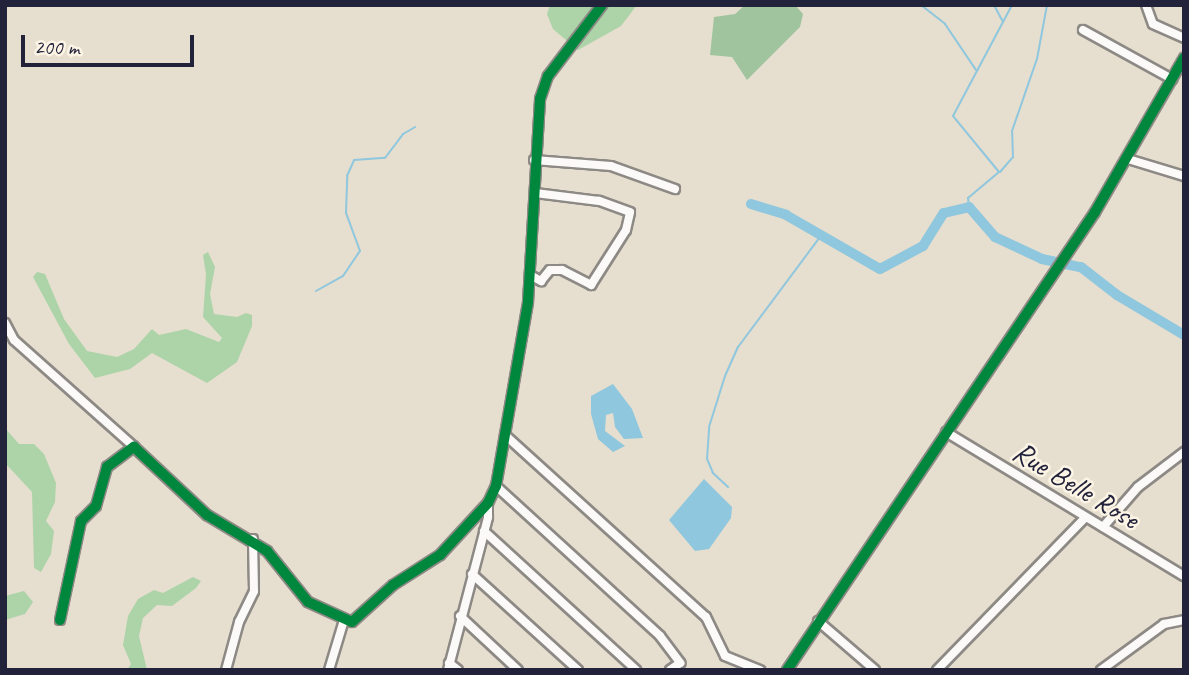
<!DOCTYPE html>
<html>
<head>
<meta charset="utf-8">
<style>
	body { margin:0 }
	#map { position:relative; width:1189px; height:675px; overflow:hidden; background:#e6dece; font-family:Caveat,sans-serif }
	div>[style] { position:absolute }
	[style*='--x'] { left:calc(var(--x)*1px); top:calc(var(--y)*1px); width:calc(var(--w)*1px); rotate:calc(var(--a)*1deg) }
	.green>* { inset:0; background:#add4a9 }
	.forest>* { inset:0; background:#a0c59e }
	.water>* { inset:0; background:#8ec7de }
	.stream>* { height:2px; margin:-1px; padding:0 1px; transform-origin:1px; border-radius:1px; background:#8ec7de }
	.river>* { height:10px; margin:-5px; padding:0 5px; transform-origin:5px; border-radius:5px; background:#8ec7de }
	.roads { filter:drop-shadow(2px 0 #8d8985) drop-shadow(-2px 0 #8d8985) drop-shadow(0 2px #8d8985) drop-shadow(0 -2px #8d8985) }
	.minor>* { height:8px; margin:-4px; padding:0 4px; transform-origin:4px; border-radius:4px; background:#fbfaf8 }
	.cycleway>* { height:10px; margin:-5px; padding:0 5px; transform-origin:5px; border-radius:5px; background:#00873e }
	span { translate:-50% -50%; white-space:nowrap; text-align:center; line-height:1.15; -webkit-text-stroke:5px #fcf5e5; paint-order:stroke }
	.street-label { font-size:30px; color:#22223b }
	.frame { position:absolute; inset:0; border:7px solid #22223b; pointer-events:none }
	.scale { position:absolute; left:21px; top:35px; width:173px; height:32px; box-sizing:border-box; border:4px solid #22223b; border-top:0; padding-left:9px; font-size:21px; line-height:24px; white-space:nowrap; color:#22223b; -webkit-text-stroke:5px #fcf5e5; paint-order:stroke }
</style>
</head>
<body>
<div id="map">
	<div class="green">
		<div style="clip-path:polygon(550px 5px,637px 5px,621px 26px,578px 50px,553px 29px,547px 14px)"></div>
		<div style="clip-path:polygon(208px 252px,215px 267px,210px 294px,214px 314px,237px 317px,246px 313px,252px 315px,252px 326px,237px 362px,207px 383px,152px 353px,130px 369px,95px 378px,69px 344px,33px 277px,37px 272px,45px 274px,64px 319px,87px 351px,117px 357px,134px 349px,152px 329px,159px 335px,186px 329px,219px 342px,222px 338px,203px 317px,206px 274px,203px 255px)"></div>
		<div style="clip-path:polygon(5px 428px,19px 444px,34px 444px,44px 454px,56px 483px,55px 502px,46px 521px,54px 531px,51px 554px,41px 572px,34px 568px,32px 492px,5px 463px)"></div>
		<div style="clip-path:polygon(193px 577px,201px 581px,196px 588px,172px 606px,157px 605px,143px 618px,139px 636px,147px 670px,127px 670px,131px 664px,123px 645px,128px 616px,138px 599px,154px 590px,163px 593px)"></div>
		<div style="clip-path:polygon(24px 591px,33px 602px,25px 614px,5px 620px,5px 596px)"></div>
	</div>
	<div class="forest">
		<div style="clip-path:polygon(745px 5px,795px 5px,803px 14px,800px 27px,747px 80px,732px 57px,710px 55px,714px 17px,735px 14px)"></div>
	</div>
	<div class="water">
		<div style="clip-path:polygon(613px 384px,632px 409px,643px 438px,624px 439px,615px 427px,613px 413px,606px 415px,605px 431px,625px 446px,613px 452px,598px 439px,591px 414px,591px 396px)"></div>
		<div style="clip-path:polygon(704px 479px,732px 507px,731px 518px,709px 549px,695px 551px,669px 520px)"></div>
	</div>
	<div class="stream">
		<div style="--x:921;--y:5;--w:31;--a:38"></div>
		<div style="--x:945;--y:24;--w:55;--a:56"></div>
		<div style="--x:994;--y:5;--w:19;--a:62"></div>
		<div style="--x:1000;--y:172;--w:20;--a:-49"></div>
		<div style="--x:1013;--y:157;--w:26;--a:-92"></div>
		<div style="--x:1012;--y:131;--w:76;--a:-70.9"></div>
		<div style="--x:1037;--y:59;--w:55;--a:-79.5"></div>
		<div style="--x:969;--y:207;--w:9;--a:-96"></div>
		<div style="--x:968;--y:198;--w:40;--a:-40"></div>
		<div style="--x:999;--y:172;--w:72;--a:-129.4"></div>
		<div style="--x:953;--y:116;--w:126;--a:-62"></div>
		<div style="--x:316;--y:291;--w:31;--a:-29"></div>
		<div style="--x:343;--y:276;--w:30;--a:-56"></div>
		<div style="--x:360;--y:251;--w:40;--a:-110.2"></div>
		<div style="--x:346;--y:213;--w:37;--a:-88"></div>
		<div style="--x:347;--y:176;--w:17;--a:-66"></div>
		<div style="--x:354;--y:160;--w:31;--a:-4"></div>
		<div style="--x:385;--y:158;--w:30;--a:-53"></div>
		<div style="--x:403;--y:134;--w:14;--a:-30"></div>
		<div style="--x:728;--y:487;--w:21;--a:-137"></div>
		<div style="--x:713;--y:473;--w:15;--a:-113"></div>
		<div style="--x:707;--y:459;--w:32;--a:-86"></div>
		<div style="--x:709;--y:427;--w:53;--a:-72.6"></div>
		<div style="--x:725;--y:376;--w:32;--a:-66"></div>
		<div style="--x:738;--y:347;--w:137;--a:-53.3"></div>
	</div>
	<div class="river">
		<div style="--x:751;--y:204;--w:37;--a:17"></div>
		<div style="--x:786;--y:215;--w:108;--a:29.9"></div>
		<div style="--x:880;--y:269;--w:49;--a:-28.1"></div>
		<div style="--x:923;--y:246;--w:39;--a:-58"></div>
		<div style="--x:944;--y:213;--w:26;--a:-13"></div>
		<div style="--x:969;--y:207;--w:40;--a:49"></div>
		<div style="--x:995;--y:237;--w:52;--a:25.1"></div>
		<div style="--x:1042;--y:259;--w:40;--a:12"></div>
		<div style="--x:1081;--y:267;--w:46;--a:37.9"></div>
		<div style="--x:1117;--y:295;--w:78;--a:30.8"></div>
	</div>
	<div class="roads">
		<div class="minor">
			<div style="--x:1146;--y:5;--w:20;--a:70"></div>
			<div style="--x:1153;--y:24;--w:34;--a:24"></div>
			<div style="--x:1083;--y:30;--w:102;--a:28.8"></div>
			<div style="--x:1128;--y:159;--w:59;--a:16.9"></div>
			<div style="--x:534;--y:160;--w:77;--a:4.5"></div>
			<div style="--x:611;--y:166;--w:68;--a:19.8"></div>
			<div style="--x:530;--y:275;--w:13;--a:29"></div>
			<div style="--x:541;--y:281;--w:14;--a:-51"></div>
			<div style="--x:550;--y:270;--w:12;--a:0"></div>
			<div style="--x:562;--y:270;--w:33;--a:27"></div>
			<div style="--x:591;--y:285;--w:65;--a:-57.5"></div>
			<div style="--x:626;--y:230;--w:18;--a:-77"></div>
			<div style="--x:630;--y:212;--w:33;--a:-160"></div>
			<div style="--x:599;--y:201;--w:64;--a:-172.9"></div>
			<div style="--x:5;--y:323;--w:19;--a:62"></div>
			<div style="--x:14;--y:340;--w:161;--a:41.7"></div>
			<div style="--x:946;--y:432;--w:278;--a:31.2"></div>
			<div style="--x:505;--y:435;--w:271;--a:42.2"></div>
			<div style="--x:706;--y:617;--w:43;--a:64"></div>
			<div style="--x:725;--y:656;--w:38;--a:22"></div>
			<div style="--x:496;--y:486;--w:222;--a:42.4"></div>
			<div style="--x:660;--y:636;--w:34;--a:53"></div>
			<div style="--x:680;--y:663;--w:12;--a:145"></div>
			<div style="--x:1103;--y:527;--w:53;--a:-48.8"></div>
			<div style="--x:1138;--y:487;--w:58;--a:-37.3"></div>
			<div style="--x:484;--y:531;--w:206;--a:42.4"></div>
			<div style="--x:472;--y:574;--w:143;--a:42.2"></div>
			<div style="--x:460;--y:616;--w:79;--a:43"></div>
			<div style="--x:60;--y:620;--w:101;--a:-78"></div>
			<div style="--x:81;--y:521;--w:21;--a:-45"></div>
			<div style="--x:96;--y:506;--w:41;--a:-74.2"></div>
			<div style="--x:107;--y:467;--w:34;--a:-37"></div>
			<div style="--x:134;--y:447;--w:100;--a:43"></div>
			<div style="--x:207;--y:515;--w:70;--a:31"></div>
			<div style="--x:267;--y:551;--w:65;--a:51.2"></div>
			<div style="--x:308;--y:602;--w:48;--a:24.4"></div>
			<div style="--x:352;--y:622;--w:55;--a:-42.1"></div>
			<div style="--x:393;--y:585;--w:56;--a:-32.6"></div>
			<div style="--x:440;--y:555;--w:71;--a:-47.3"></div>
			<div style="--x:488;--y:503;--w:19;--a:-65"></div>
			<div style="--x:496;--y:486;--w:187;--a:-80.1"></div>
			<div style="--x:528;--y:302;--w:203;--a:-86.6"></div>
			<div style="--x:540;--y:99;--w:24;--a:-71"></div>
			<div style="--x:548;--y:76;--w:89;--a:-52.7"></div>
			<div style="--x:818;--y:621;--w:75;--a:40.7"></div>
			<div style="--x:449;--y:663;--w:11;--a:38"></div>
			<div style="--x:226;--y:670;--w:50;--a:-74.8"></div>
			<div style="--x:239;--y:622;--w:34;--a:-64"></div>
			<div style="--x:254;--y:591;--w:52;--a:-91.1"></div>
			<div style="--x:329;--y:670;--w:52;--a:-73.3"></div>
			<div style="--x:448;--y:670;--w:158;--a:-75.3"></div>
			<div style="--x:488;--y:517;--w:14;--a:-90"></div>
			<div style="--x:787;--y:670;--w:552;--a:-56.08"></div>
			<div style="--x:1095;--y:212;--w:178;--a:-60"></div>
			<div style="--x:937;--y:670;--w:212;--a:-45.8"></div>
			<div style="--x:1101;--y:670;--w:78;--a:-36.1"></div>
			<div style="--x:1164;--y:624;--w:20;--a:-11"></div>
		</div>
	</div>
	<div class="cycleway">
		<div style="--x:60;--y:620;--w:101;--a:-78"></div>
		<div style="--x:81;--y:521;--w:21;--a:-45"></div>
		<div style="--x:96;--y:506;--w:41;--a:-74.2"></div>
		<div style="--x:107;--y:467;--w:34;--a:-37"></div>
		<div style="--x:134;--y:447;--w:100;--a:43"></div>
		<div style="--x:207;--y:515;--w:70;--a:31"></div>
		<div style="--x:267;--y:551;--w:65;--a:51.2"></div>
		<div style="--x:308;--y:602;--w:48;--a:24.4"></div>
		<div style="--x:352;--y:622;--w:55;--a:-42.1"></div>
		<div style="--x:393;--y:585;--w:56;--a:-32.6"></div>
		<div style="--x:440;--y:555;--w:71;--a:-47.3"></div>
		<div style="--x:488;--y:503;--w:19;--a:-65"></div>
		<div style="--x:496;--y:486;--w:187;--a:-80.1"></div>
		<div style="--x:528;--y:302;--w:203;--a:-86.6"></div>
		<div style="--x:540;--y:99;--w:24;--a:-71"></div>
		<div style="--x:548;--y:76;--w:89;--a:-52.7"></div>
		<div style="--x:787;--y:670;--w:552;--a:-56.08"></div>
		<div style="--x:1095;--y:212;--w:178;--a:-60"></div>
	</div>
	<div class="street-label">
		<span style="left:1076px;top:485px;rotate:31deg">Rue Belle Rose</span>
	</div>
	<div class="frame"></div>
	<div class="scale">200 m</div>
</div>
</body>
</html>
